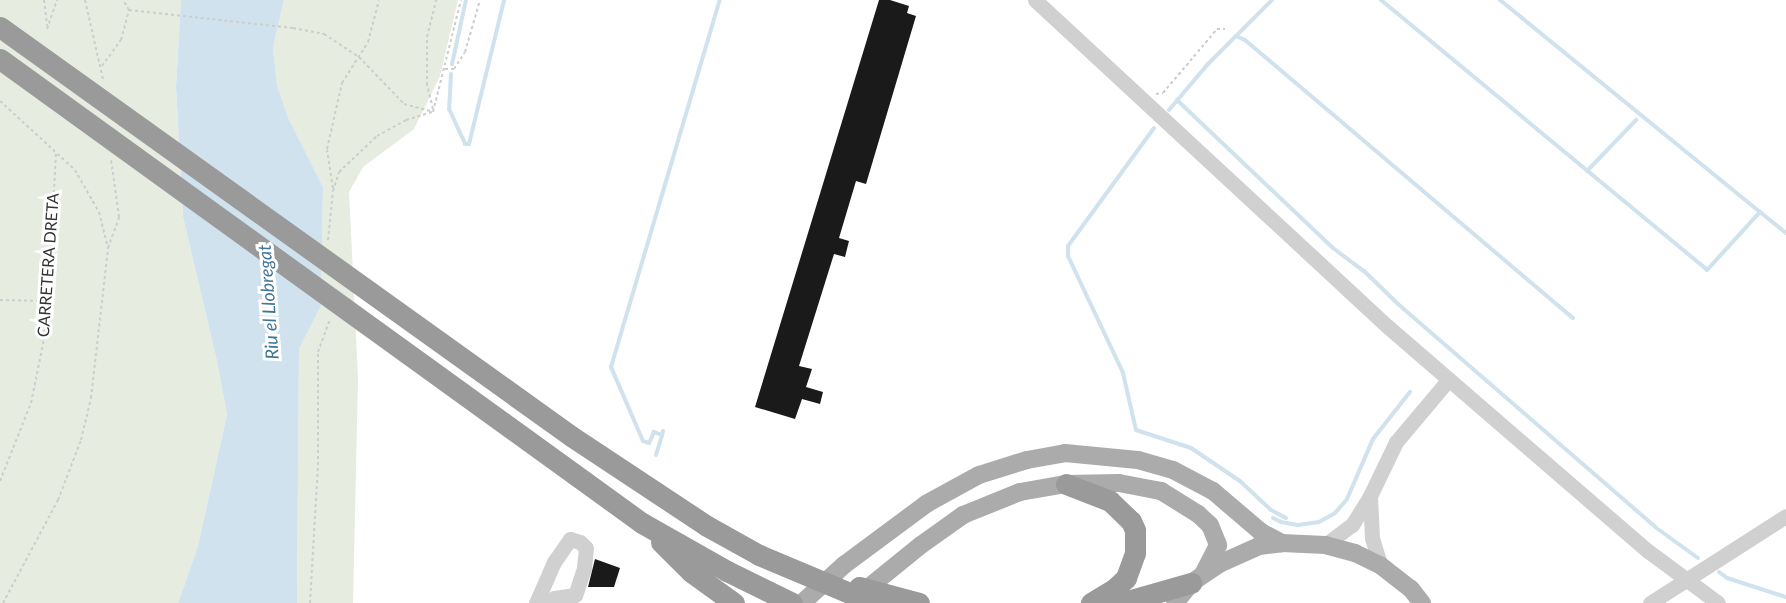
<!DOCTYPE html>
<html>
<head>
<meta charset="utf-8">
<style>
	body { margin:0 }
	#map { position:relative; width:1786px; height:603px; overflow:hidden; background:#fff; font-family:Lato,sans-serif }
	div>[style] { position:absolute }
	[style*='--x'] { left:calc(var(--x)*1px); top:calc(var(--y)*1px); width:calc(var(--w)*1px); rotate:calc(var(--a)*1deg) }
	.green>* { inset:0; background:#e6ecdf }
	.water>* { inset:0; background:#cfe2ee }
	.stream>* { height:4px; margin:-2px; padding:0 2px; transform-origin:2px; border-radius:2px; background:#cfe2ee }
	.building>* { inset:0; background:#1a1a1a }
	.path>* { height:2px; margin-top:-1px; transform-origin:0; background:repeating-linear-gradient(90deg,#cdcdcd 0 3px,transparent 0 6px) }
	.minor>* { height:15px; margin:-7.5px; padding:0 7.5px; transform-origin:7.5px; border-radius:7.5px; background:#d0d0d0 }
	.major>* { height:18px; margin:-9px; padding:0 9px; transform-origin:9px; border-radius:9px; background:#ababab }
	.highway>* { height:21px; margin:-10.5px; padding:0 10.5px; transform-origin:10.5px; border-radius:10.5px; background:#9a9a9a }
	span { translate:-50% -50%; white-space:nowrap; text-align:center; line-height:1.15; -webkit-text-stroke:6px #fff; paint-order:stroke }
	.street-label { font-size:16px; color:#333 }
	.water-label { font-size:18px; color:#3f7597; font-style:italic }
</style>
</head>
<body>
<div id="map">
	<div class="green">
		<div style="clip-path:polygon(0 0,181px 0,176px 87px,183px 217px,216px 357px,227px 414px,198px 546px,178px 603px,0 603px)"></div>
		<div style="clip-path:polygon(284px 0,458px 0,440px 76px,414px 129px,363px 167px,349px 192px,358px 377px,353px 603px,297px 603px,299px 349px,321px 306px,323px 187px,288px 119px,277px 85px,273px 48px)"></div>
	</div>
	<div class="water">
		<div style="clip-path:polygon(181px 0,284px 0,273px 48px,277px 85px,288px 118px,323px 187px,321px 306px,299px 349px,297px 603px,178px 603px,198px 546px,227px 414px,216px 357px,183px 217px,176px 87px)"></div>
	</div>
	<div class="stream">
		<div style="--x:1381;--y:0;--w:423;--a:39.6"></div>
		<div style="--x:1707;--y:270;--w:79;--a:-47.6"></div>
		<div style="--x:1760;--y:212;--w:33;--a:39"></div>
		<div style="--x:1500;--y:0;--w:335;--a:39.2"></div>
		<div style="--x:1236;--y:36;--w:10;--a:24"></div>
		<div style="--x:1245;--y:40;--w:430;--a:40.3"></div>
		<div style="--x:452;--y:64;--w:66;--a:-77.7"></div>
		<div style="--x:451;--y:74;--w:35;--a:93"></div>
		<div style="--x:449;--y:109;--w:38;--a:65"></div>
		<div style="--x:465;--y:144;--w:4;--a:0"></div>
		<div style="--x:469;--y:144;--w:148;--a:-76.3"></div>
		<div style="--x:1177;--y:100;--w:215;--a:43.5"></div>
		<div style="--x:1333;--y:248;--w:39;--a:37"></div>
		<div style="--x:1364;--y:271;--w:47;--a:44.1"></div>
		<div style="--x:1398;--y:304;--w:340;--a:40.9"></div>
		<div style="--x:1655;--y:527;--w:53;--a:35.8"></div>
		<div style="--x:1169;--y:110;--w:59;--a:-49.8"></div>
		<div style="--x:1207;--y:65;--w:92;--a:-45"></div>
		<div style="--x:1154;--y:128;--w:146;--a:126.1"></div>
		<div style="--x:1068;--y:246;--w:10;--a:90"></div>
		<div style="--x:1068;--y:256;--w:129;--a:64.8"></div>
		<div style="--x:1123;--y:373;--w:58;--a:77.2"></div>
		<div style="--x:1136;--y:430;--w:58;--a:18.1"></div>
		<div style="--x:1191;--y:448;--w:59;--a:34"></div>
		<div style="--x:1240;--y:481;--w:42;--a:43.1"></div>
		<div style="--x:1271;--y:510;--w:17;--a:28"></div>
		<div style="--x:1587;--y:171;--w:71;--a:-46.1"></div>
		<div style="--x:663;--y:431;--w:4;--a:104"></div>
		<div style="--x:662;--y:435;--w:9;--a:-159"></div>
		<div style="--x:654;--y:432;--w:12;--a:114"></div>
		<div style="--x:649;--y:443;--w:6;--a:-162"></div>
		<div style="--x:643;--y:441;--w:81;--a:-113.4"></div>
		<div style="--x:611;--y:367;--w:383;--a:-73.5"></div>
		<div style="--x:656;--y:455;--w:21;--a:-73"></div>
		<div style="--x:1273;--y:518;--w:9;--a:27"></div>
		<div style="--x:1281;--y:522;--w:17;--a:10"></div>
		<div style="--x:1298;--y:525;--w:21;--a:-8"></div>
		<div style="--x:1319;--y:522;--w:18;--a:-29"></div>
		<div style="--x:1335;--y:513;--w:18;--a:-49"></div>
		<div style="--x:1347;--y:499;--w:65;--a:-66.6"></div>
		<div style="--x:1373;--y:439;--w:60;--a:-51.8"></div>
		<div style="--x:1719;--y:572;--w:10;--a:37"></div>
		<div style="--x:1727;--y:578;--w:62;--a:17.9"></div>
	</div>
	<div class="building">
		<div style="clip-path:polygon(879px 0,890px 0,909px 6px,907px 13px,916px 16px,866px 184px,856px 181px,839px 238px,849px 241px,845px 257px,834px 254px,799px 366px,812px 369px,806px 387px,823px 392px,820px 404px,802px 399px,795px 419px,755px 407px)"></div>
		<div style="clip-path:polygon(595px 559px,620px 568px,614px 587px,588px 587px)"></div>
	</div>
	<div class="path">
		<div style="--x:44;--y:0;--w:26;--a:83"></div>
		<div style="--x:85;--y:0;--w:81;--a:77.2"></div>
		<div style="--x:129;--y:10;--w:165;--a:6.3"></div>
		<div style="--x:293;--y:28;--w:32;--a:11"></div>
		<div style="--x:324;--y:34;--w:42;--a:33.3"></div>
		<div style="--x:359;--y:57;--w:65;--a:46.2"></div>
		<div style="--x:404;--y:104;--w:30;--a:15"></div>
		<div style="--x:47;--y:29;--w:31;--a:-71"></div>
		<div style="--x:102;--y:66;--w:32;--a:-54"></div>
		<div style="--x:121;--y:40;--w:31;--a:-75"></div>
		<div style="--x:129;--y:10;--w:12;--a:-121"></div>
		<div style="--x:445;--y:69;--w:9;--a:0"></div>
		<div style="--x:454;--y:69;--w:20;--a:-57"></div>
		<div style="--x:465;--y:52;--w:54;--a:-73.9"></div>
		<div style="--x:1156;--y:94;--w:7;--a:-8"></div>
		<div style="--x:1163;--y:93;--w:84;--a:-49.8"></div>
		<div style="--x:1217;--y:29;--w:8;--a:0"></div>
		<div style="--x:0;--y:101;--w:102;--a:42.6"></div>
		<div style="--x:75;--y:170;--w:48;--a:60.3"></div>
		<div style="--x:99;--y:212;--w:37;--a:76"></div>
		<div style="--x:433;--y:109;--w:25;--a:-104"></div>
		<div style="--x:427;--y:85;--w:48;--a:-90"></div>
		<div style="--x:427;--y:37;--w:38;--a:-76"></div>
		<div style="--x:433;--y:112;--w:115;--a:-76"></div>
		<div style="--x:333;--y:188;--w:39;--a:-99"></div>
		<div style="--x:327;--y:149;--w:68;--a:-77.2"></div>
		<div style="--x:342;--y:83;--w:49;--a:-57.6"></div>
		<div style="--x:368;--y:42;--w:43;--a:-75.3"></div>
		<div style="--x:328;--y:240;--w:49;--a:-84.2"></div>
		<div style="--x:333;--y:191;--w:20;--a:-72"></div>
		<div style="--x:339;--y:172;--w:52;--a:-43.5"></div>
		<div style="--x:377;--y:136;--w:33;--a:-29"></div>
		<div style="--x:406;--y:120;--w:28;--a:-17"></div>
		<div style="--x:0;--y:300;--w:48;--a:1.2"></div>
		<div style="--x:0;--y:481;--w:84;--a:-68.3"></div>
		<div style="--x:31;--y:403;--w:60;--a:-78.5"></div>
		<div style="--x:43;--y:344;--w:43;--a:-83.4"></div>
		<div style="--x:48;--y:301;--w:150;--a:-86.9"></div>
		<div style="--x:3;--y:603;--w:117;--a:-61.9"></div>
		<div style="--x:58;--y:500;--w:64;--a:-69"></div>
		<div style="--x:81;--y:440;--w:43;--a:-76.6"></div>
		<div style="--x:91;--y:398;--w:151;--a:-83.5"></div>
		<div style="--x:108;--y:248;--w:33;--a:-70"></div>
		<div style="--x:119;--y:217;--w:59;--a:-97.9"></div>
		<div style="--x:310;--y:603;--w:138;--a:-86.7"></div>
		<div style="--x:318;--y:465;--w:113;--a:-90"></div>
		<div style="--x:318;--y:352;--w:35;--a:-70"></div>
	</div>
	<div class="minor">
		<div style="--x:1035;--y:0;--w:480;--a:42.8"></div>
		<div style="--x:1387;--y:326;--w:345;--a:40.8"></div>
		<div style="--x:1648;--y:551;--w:87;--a:36.6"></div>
		<div style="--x:1370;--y:496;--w:42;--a:87.3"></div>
		<div style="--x:1372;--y:538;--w:28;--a:73"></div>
		<div style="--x:1325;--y:545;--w:34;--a:-37"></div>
		<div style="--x:1352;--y:525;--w:34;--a:-58"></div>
		<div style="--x:1370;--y:496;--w:60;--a:-64.3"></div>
		<div style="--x:1396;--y:442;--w:82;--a:-49.9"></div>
		<div style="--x:536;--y:603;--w:45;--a:-66.3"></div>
		<div style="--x:554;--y:562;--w:28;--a:-55"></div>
		<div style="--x:570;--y:539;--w:10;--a:17"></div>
		<div style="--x:580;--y:542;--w:8;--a:45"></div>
		<div style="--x:586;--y:548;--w:20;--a:96"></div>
		<div style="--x:584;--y:568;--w:28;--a:108"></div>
		<div style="--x:575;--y:595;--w:21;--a:172"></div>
		<div style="--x:554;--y:598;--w:6;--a:129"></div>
		<div style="--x:1650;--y:603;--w:161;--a:-32.6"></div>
	</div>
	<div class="major">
		<div style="--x:858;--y:596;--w:81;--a:-39"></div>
		<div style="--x:921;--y:545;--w:52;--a:-35.5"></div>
		<div style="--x:963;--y:515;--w:61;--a:-22"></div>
		<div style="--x:1020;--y:492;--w:47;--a:-9.9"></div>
		<div style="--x:1066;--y:484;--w:53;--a:-1.1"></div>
		<div style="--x:1119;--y:483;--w:43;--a:10.8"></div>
		<div style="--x:1161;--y:491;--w:44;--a:31.9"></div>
		<div style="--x:1198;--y:514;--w:16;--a:43"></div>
		<div style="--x:1210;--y:525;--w:22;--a:68"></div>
		<div style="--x:1218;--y:545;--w:33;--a:117"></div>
		<div style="--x:802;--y:603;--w:57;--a:-42.1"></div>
		<div style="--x:844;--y:565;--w:102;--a:-36.6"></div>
		<div style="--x:926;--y:504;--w:60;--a:-28.7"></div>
		<div style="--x:979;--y:475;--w:50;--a:-17.4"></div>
		<div style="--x:1027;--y:460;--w:39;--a:-10"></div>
		<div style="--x:1065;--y:453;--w:73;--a:5.5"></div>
		<div style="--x:1138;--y:460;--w:36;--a:16"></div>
		<div style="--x:1173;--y:470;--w:45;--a:27.7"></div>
		<div style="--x:1213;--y:491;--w:63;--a:40.5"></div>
		<div style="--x:1261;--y:532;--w:24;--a:28"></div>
		<div style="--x:1175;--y:603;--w:26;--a:-51"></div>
		<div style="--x:1191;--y:583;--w:34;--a:-34"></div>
		<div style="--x:1219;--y:564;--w:44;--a:-24.2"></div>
		<div style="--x:1259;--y:546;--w:23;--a:-7"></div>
		<div style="--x:1282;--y:543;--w:43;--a:2.7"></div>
		<div style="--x:1325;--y:545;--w:31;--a:15"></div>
		<div style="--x:1355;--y:553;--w:28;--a:26"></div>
		<div style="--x:1380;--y:565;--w:39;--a:38"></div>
		<div style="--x:1411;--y:589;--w:18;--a:52"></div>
	</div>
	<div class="highway">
		<div style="--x:0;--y:27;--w:702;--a:35.61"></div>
		<div style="--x:571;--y:436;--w:163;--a:33.5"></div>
		<div style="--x:707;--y:526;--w:60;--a:29.1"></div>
		<div style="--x:759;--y:555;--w:124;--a:22.8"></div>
		<div style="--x:0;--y:59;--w:792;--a:35.86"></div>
		<div style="--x:642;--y:523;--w:98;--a:29.5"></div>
		<div style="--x:727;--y:571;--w:72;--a:26.2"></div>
		<div style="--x:1066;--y:484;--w:47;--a:21.1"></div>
		<div style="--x:1110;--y:501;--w:29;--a:44"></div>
		<div style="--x:1131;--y:521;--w:10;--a:66"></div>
		<div style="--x:1135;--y:530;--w:23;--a:90"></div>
		<div style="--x:1135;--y:553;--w:27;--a:110"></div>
		<div style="--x:1126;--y:578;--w:16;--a:137"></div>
		<div style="--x:1114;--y:589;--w:27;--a:149"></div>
		<div style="--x:661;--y:542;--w:42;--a:45"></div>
		<div style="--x:691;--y:572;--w:53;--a:35.8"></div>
		<div style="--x:859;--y:587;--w:62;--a:14.9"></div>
		<div style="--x:1120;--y:603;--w:74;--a:-15.7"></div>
	</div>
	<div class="street-label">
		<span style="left:48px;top:265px;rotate:-86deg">CARRETERA DRETA</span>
	</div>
	<div class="water-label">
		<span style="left:268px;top:302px;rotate:-94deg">Riu el Llobregat</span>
	</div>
</div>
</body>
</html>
